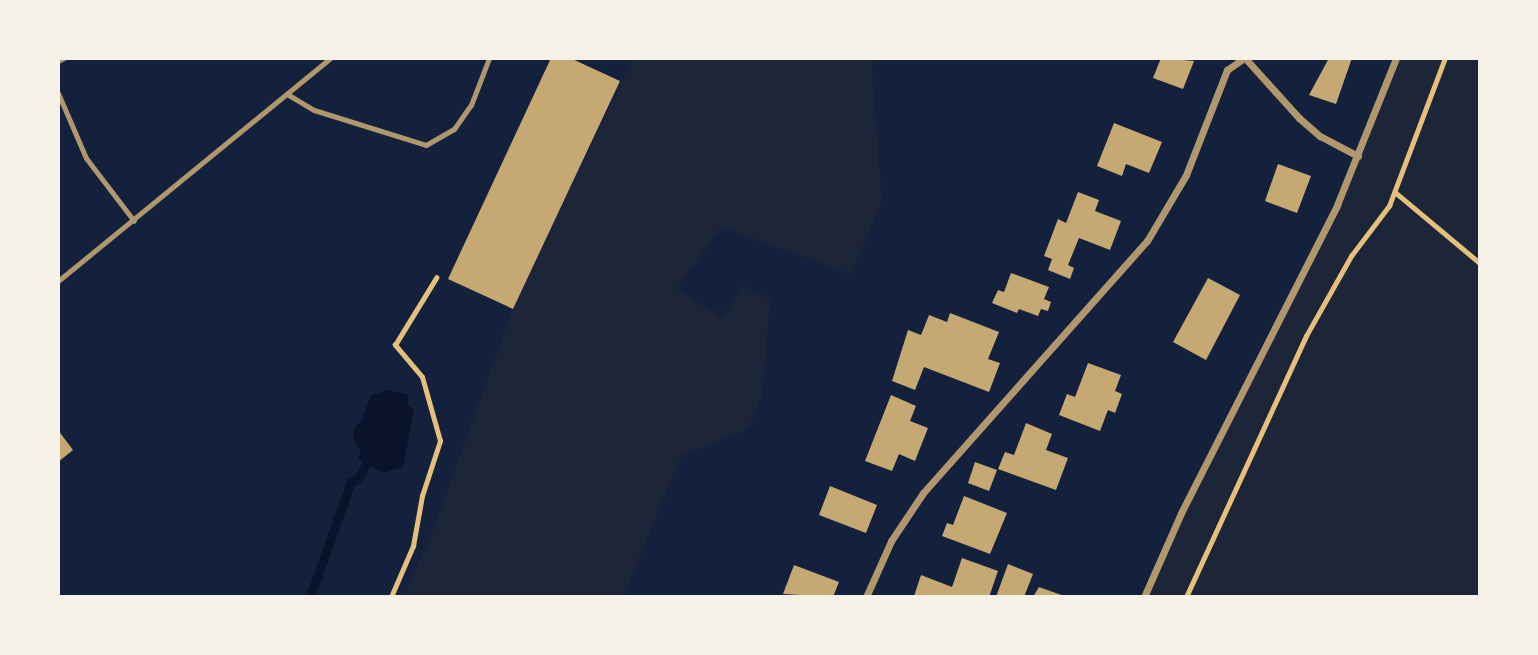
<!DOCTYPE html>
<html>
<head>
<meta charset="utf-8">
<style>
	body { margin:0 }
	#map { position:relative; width:1538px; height:655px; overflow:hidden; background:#14213d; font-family:Quicksand,sans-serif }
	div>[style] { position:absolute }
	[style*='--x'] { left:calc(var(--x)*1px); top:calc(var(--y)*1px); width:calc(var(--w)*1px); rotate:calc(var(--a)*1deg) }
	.green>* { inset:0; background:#1d2539 }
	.water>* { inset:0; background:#0b132b }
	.stream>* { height:9px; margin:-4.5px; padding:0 4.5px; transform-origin:4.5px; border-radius:4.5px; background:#0b132b }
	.building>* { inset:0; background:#c6a872 }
	.path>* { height:4.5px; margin:-2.25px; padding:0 2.25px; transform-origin:2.25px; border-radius:2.25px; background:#e5c07b }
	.service>* { height:5px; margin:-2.5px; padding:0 2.5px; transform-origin:2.5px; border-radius:2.5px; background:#b1986c }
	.minor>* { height:7px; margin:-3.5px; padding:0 3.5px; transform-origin:3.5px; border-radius:3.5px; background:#b1986c }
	span { translate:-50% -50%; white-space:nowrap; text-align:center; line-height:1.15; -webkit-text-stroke:7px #f6f1e7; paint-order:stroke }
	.frame { position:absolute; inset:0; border:60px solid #f6f1e7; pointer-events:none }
</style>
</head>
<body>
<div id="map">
	<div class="green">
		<div style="clip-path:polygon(633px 58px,871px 58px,882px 201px,851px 274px,721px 227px,676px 289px,723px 318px,743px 286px,770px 299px,762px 395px,748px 429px,681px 456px,623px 597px,403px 597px,431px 536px,513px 309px)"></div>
		<div style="clip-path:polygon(1396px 58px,1480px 58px,1480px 597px,1144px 597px,1181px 513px,1337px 205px)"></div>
	</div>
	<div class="water">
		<div style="clip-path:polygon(388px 390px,409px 395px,407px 404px,414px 410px,403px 467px,383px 473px,358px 459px,361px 449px,355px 444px,353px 430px,363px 418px,370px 396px)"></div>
	</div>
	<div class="stream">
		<div style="--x:310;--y:597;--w:123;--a:-70.5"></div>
		<div style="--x:351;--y:481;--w:7;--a:-16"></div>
		<div style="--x:358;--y:479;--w:18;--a:-61"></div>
	</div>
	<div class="building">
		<div style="clip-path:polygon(551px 58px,570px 58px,620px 81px,513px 309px,448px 279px)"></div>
		<div style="clip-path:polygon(1161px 58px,1194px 61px,1183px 89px,1153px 78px)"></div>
		<div style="clip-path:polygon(1329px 58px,1352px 58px,1336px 104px,1309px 95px)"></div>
		<div style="clip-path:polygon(1114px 123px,1162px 142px,1149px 173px,1126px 164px,1122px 176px,1097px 166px)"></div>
		<div style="clip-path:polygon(1278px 164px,1311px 176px,1297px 213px,1265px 201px)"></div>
		<div style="clip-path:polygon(1078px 192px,1099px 200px,1095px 211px,1121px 221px,1110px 250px,1079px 238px,1068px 265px,1074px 268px,1070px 279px,1048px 270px,1052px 259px,1044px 256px,1058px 219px,1066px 223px)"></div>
		<div style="clip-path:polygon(1011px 273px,1049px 287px,1044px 299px,1051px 302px,1048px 311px,1041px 309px,1038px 316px,1019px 309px,1017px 313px,992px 303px,998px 290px,1004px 292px)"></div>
		<div style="clip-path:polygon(1208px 278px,1240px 295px,1206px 360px,1173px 342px)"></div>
		<div style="clip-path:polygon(950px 313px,999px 332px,988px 359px,1000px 363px,989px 392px,924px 367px,915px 390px,892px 381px,908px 330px,921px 335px,929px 315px,947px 322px)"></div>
		<div style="clip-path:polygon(1088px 363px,1121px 375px,1115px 391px,1122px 394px,1115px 413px,1108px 410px,1100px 431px,1059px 415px,1067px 394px,1075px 397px)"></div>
		<div style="clip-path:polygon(891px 395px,916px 406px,910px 421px,928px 428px,915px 461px,899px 454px,892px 471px,865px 461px)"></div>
		<div style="clip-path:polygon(1026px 423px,1052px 434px,1046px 450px,1068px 458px,1056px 490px,998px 469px,1005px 452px,1014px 455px)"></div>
		<div style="clip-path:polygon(58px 430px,73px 450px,58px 462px)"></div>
		<div style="clip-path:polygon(975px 462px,997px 470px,989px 491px,968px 483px)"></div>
		<div style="clip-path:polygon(830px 486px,877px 505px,866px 533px,819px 515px)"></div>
		<div style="clip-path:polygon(964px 496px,1007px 513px,990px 554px,942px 536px,947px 523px,953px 525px)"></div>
		<div style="clip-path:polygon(962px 558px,998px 571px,989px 597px,914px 596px,921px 575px,952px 587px)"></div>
		<div style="clip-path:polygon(1008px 564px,1033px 574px,1024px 597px,996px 597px)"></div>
		<div style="clip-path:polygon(794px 565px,839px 582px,833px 597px,783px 594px)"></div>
		<div style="clip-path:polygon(1039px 587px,1067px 597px,1033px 597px)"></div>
	</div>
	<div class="path">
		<div style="--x:1395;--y:192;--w:111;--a:39.9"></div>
		<div style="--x:391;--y:597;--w:56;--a:-66.7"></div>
		<div style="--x:413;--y:546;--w:51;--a:-79.8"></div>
		<div style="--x:422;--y:496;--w:58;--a:-71.9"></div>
		<div style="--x:440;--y:441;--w:66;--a:-105.7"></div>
		<div style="--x:422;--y:377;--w:42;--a:-130.2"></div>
		<div style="--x:395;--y:345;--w:79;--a:-58.5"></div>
		<div style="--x:1186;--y:597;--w:287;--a:-65.3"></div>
		<div style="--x:1306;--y:336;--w:92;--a:-60.6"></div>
		<div style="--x:1351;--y:256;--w:63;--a:-52.8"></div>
		<div style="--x:1389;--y:206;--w:158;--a:-69.3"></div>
	</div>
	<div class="service">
		<div style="--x:58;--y:61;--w:7;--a:-27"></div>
		<div style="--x:58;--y:93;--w:71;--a:66.7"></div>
		<div style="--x:86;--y:158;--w:79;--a:52.7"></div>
		<div style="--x:287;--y:94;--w:31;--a:31"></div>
		<div style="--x:314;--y:110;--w:117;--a:17.4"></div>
		<div style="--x:426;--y:145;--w:32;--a:-30"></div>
		<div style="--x:454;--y:129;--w:29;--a:-55"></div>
		<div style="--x:471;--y:105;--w:50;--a:-69"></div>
		<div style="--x:58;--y:281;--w:352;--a:-39.3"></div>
	</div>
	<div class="minor">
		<div style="--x:1245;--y:58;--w:81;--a:48"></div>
		<div style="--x:1299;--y:118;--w:28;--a:41"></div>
		<div style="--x:1320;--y:136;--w:43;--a:27.8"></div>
		<div style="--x:866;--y:597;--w:61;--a:-65.9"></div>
		<div style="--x:891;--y:541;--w:58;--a:-56.3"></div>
		<div style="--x:923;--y:493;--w:337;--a:-48.4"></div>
		<div style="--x:1147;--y:241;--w:77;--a:-59.4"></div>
		<div style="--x:1186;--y:175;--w:113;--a:-68.7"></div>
		<div style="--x:1227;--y:70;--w:21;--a:-35"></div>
		<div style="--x:1144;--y:597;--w:92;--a:-66.2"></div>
		<div style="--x:1181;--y:513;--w:345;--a:-63.1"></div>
		<div style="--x:1337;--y:205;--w:158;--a:-68.1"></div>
	</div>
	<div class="frame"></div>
</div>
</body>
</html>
